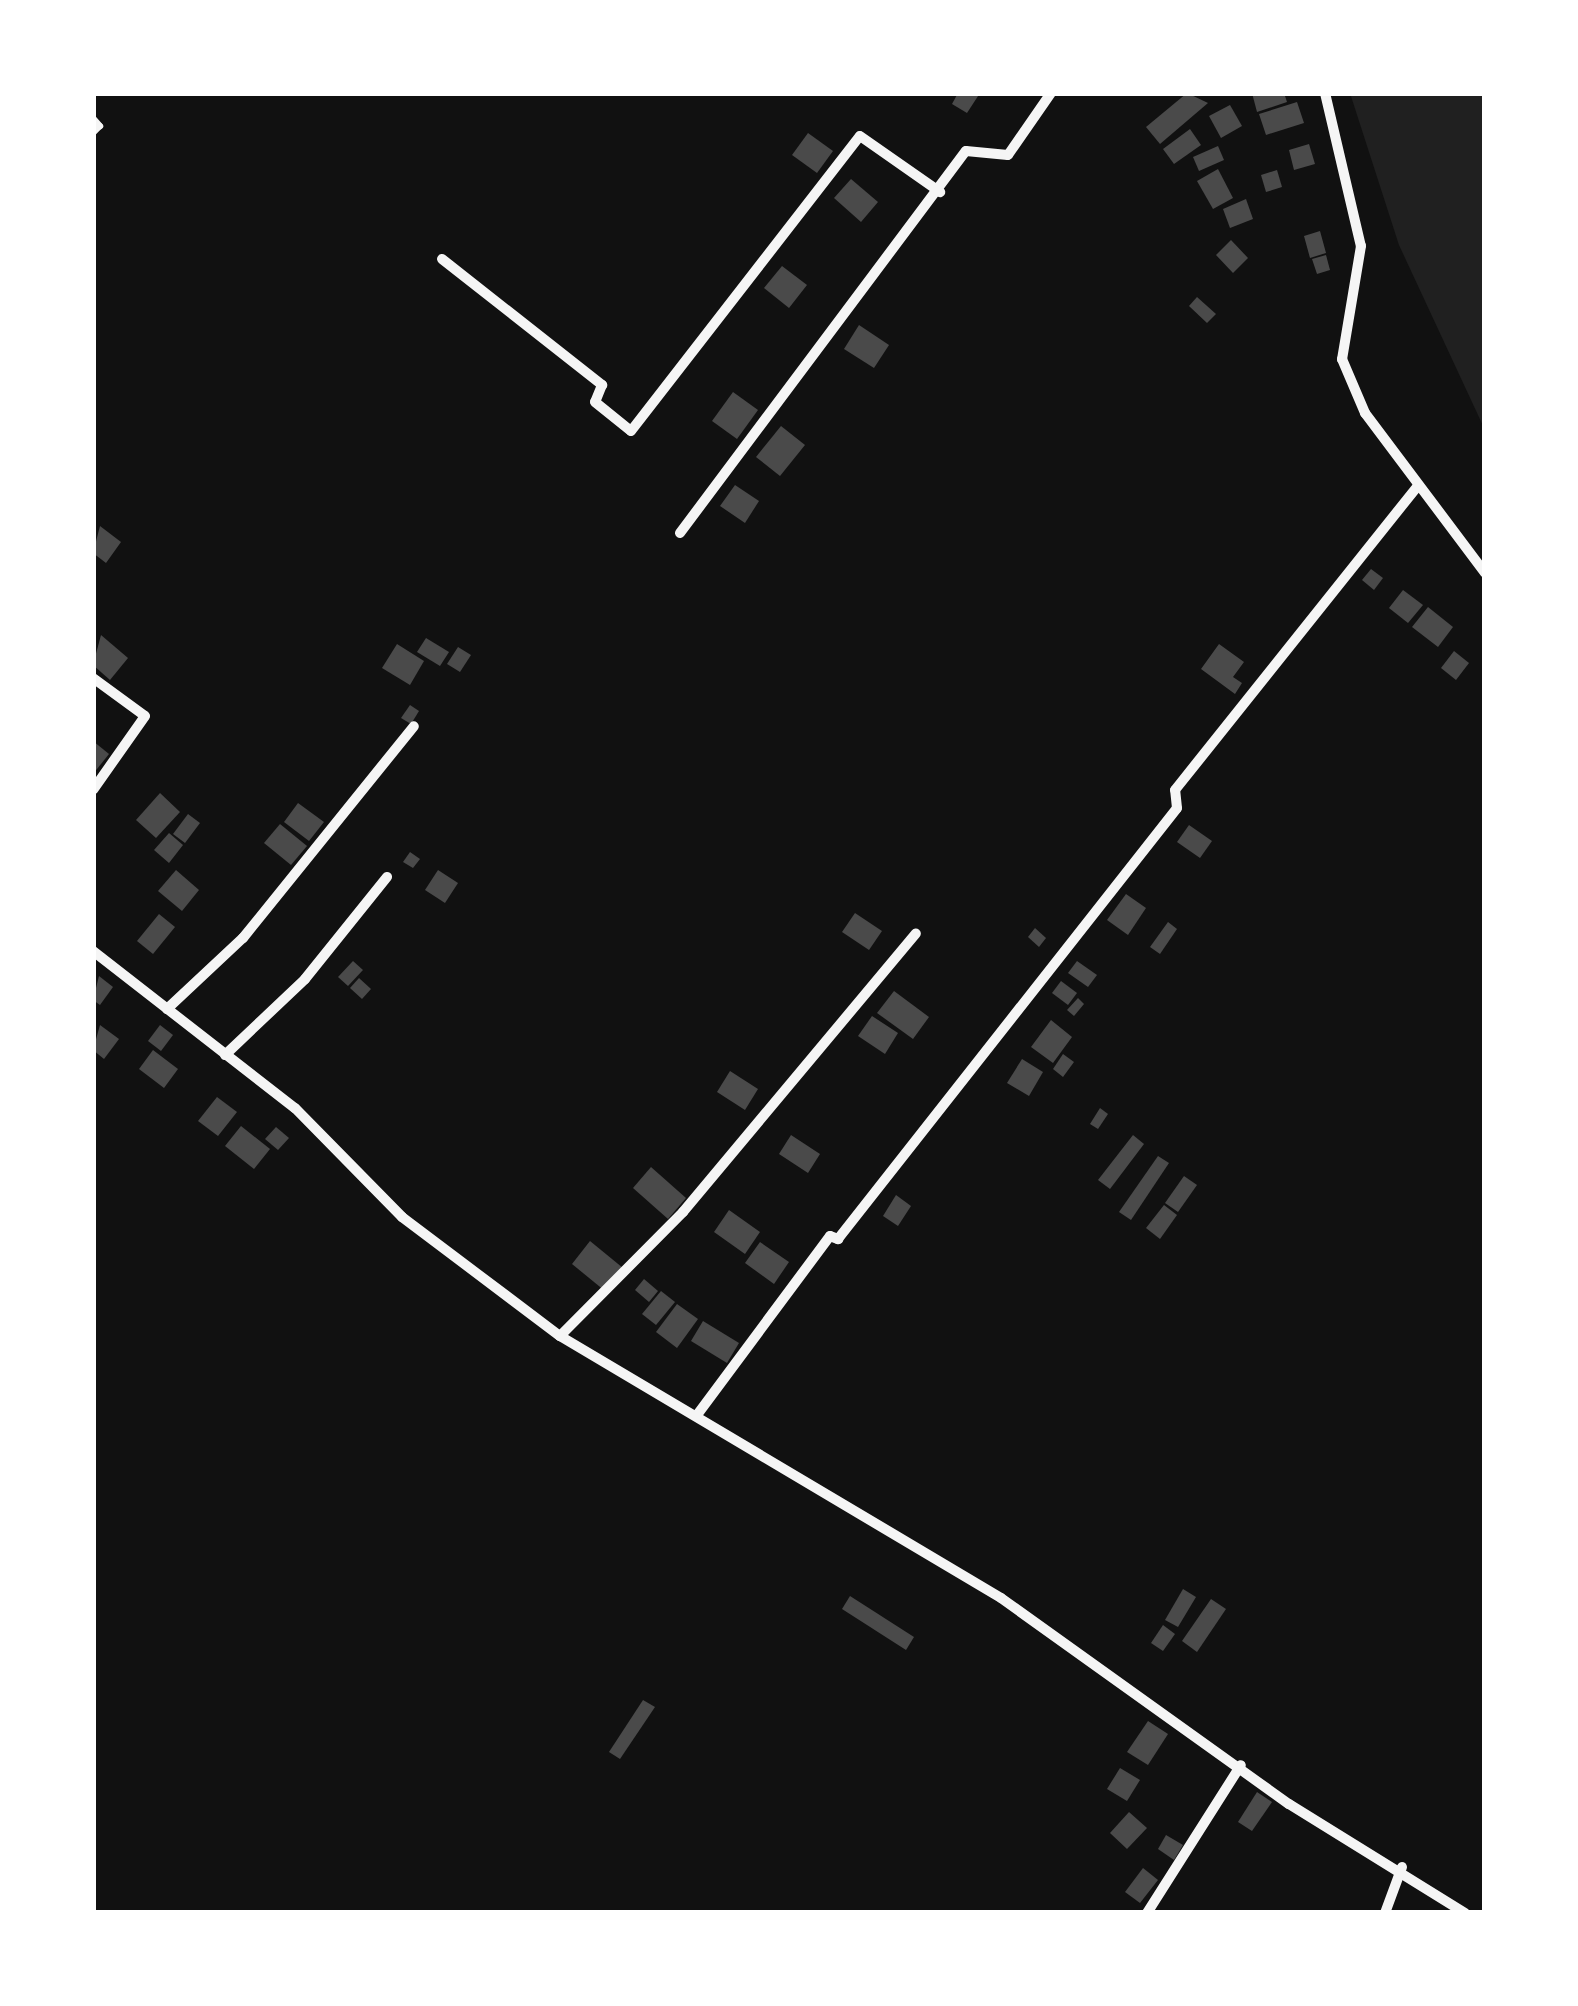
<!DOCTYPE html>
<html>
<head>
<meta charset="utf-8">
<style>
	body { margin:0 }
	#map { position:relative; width:1578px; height:2006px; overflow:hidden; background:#111; font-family:Manrope,sans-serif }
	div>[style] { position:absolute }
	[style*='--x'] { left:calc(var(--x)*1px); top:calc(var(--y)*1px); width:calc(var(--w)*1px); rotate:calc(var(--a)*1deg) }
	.green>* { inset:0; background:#202020 }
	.building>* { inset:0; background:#4a4a4a }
	.service>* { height:6px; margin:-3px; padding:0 3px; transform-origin:3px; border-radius:3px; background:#f5f5f5 }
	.minor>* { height:10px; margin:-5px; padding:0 5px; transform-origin:5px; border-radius:5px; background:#f5f5f5 }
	span { translate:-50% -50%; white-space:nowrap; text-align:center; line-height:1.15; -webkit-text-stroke:9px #fff; paint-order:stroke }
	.frame { position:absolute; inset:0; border:96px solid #fff; pointer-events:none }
</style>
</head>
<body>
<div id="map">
	<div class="green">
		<div style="clip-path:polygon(1350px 93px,1485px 93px,1485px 430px,1399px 245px)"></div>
	</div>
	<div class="building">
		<div style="clip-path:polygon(958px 93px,980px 93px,967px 113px,952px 104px)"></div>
		<div style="clip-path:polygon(1187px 93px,1208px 103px,1160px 144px,1146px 127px)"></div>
		<div style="clip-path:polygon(1252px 93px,1284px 93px,1287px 102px,1257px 112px)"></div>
		<div style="clip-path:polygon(1297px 102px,1304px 123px,1266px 135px,1259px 114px)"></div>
		<div style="clip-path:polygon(1230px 105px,1242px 126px,1221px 138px,1209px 116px)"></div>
		<div style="clip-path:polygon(1190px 129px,1201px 145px,1174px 164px,1163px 149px)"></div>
		<div style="clip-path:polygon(808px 133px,833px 151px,817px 173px,792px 155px)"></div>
		<div style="clip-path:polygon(1309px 144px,1315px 164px,1294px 170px,1289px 150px)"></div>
		<div style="clip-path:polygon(1218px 146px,1224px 160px,1199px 171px,1193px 157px)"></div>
		<div style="clip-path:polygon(1218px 169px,1233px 198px,1213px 209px,1197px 181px)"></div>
		<div style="clip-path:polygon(1277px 170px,1282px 187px,1266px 192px,1261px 175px)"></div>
		<div style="clip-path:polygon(851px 179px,878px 202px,861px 222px,834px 198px)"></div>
		<div style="clip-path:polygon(1246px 199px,1253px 219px,1230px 228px,1223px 209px)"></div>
		<div style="clip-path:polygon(1320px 231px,1326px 253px,1310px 258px,1304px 236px)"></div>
		<div style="clip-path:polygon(1231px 240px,1248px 258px,1233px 273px,1216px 255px)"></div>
		<div style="clip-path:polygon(1326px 255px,1330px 270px,1317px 274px,1312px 259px)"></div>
		<div style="clip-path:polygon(782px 266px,807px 285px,789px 308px,764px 288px)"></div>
		<div style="clip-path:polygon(1197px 297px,1216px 314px,1207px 323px,1189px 306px)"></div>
		<div style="clip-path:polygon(859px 325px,889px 345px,874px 368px,844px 349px)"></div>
		<div style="clip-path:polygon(733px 392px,758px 410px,737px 439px,712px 421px)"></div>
		<div style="clip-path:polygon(781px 426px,805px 445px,780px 476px,756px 457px)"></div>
		<div style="clip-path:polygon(735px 485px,759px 501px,745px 523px,720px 506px)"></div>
		<div style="clip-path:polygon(100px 526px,121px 542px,106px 563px,93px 553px)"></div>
		<div style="clip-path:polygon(1371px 569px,1383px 578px,1374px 590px,1362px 580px)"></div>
		<div style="clip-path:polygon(1403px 590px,1423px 605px,1408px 623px,1389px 608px)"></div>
		<div style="clip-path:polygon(1428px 607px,1453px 627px,1438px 647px,1412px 627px)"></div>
		<div style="clip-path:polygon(101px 635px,128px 658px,110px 680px,93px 665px)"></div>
		<div style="clip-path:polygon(426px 638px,449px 652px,440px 666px,417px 652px)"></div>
		<div style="clip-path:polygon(397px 644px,424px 661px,410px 685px,382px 668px)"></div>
		<div style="clip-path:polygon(1219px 644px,1244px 662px,1233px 677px,1242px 683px,1235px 694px,1201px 669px)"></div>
		<div style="clip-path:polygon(458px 647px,471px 655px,460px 672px,447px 664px)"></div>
		<div style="clip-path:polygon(1454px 651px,1469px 663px,1456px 680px,1441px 668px)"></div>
		<div style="clip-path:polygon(410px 705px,419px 711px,411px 724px,401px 718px)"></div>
		<div style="clip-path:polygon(93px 741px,109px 754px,93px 774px)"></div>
		<div style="clip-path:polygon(160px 793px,180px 812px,156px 838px,136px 820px)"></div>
		<div style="clip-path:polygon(298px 803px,324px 822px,309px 841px,284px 822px)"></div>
		<div style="clip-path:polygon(188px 814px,200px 823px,185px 843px,173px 834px)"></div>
		<div style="clip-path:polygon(280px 824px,307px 846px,291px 865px,264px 843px)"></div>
		<div style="clip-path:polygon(1189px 825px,1212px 841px,1200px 858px,1177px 842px)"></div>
		<div style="clip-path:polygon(169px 833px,183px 845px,169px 863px,154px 850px)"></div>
		<div style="clip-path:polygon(410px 852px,420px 859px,413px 868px,403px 862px)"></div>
		<div style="clip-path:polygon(176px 870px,199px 890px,182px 911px,158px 891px)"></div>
		<div style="clip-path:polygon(438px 870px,458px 883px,445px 903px,425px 890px)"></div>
		<div style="clip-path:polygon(1126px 894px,1146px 908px,1128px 935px,1107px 920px)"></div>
		<div style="clip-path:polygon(855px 913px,882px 931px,869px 950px,842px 932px)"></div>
		<div style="clip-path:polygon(159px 914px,175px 927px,153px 954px,137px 941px)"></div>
		<div style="clip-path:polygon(1168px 922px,1177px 929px,1160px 954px,1150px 947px)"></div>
		<div style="clip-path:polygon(1035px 928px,1046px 938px,1039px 947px,1028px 937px)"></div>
		<div style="clip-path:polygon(353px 961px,363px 970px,348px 986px,338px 977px)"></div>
		<div style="clip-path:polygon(1077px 961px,1097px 975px,1088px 987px,1068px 973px)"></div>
		<div style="clip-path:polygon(99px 976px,113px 987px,100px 1005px,93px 1000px)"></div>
		<div style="clip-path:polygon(359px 978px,371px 989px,362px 999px,350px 988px)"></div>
		<div style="clip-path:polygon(1061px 981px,1077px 993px,1068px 1005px,1052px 993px)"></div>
		<div style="clip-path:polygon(894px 991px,929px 1017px,913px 1039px,877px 1013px)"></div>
		<div style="clip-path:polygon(1078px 998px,1084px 1004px,1074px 1016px,1067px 1010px)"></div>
		<div style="clip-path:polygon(872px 1016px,898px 1033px,885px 1054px,858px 1036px)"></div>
		<div style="clip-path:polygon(1051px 1020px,1072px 1037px,1053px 1063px,1031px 1047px)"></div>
		<div style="clip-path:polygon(100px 1025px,119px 1039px,104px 1059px,93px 1050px)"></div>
		<div style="clip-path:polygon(160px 1025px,173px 1035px,161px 1051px,148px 1041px)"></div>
		<div style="clip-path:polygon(153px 1050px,178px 1069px,164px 1088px,139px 1069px)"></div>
		<div style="clip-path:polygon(1063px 1054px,1074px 1062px,1063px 1077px,1053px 1069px)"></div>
		<div style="clip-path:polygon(1022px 1059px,1043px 1072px,1029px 1096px,1007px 1083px)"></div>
		<div style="clip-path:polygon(730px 1071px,758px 1089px,745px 1110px,717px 1092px)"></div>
		<div style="clip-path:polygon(217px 1097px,237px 1112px,218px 1136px,198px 1121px)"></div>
		<div style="clip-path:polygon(1100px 1108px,1108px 1114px,1098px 1129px,1090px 1124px)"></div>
		<div style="clip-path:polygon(241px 1126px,270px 1149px,254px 1169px,225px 1146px)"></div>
		<div style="clip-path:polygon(276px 1127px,289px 1138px,278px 1150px,265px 1139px)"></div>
		<div style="clip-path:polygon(791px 1135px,820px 1154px,808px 1173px,779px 1154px)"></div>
		<div style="clip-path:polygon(1133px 1135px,1144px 1144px,1110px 1189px,1098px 1180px)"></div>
		<div style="clip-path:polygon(1158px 1156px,1169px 1163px,1131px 1220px,1119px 1212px)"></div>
		<div style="clip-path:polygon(651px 1167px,686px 1198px,668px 1219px,633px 1188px)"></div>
		<div style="clip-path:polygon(1184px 1176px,1197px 1185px,1178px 1212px,1165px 1203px)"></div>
		<div style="clip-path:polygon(896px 1195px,911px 1206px,898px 1226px,883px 1216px)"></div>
		<div style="clip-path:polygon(1164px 1205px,1177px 1215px,1160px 1239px,1146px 1228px)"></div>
		<div style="clip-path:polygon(729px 1210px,760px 1232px,745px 1254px,714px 1232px)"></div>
		<div style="clip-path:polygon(590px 1241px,623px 1268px,605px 1291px,572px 1264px)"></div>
		<div style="clip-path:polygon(760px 1242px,789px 1262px,774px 1284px,745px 1263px)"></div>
		<div style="clip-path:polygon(644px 1279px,658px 1291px,649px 1302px,635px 1290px)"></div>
		<div style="clip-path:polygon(661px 1291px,675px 1302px,656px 1325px,642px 1314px)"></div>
		<div style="clip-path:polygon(677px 1304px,698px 1319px,677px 1348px,656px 1332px)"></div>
		<div style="clip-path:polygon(703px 1321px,739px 1343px,727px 1363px,691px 1341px)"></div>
		<div style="clip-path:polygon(1183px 1589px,1196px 1597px,1178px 1627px,1165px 1620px)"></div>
		<div style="clip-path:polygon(850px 1596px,914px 1637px,906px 1650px,842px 1609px)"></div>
		<div style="clip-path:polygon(1211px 1599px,1226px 1609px,1197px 1652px,1182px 1641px)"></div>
		<div style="clip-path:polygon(1163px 1625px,1175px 1634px,1163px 1651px,1151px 1643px)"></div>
		<div style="clip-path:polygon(643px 1700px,655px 1707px,620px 1759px,609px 1752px)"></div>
		<div style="clip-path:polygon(1148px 1721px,1168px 1734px,1148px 1765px,1127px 1752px)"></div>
		<div style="clip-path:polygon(1120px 1768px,1140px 1780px,1127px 1801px,1107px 1789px)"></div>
		<div style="clip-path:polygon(1257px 1792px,1272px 1802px,1252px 1831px,1238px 1822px)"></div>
		<div style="clip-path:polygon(1129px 1812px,1147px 1828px,1127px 1849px,1110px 1833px)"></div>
		<div style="clip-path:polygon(1166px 1835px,1183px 1845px,1174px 1860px,1158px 1849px)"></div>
		<div style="clip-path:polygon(1143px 1868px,1158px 1880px,1140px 1903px,1125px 1892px)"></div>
	</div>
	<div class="service">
		<div style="--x:93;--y:118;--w:11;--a:49"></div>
		<div style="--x:100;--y:126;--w:10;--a:135"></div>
	</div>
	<div class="minor">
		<div style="--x:1325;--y:93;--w:157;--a:76.8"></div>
		<div style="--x:1361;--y:246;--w:115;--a:99.5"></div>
		<div style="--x:1342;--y:359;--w:59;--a:66.9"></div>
		<div style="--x:1365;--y:413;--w:200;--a:53.1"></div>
		<div style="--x:442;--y:259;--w:204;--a:38.2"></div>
		<div style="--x:602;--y:385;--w:18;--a:112"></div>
		<div style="--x:595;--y:402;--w:46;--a:38.9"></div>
		<div style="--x:631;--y:431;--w:373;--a:-52.2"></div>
		<div style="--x:860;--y:136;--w:98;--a:35"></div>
		<div style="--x:680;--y:533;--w:477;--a:-53.2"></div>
		<div style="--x:966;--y:151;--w:42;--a:5.4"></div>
		<div style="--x:1008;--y:155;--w:75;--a:-55.3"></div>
		<div style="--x:93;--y:678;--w:64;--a:36.2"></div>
		<div style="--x:145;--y:716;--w:90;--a:125.1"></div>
		<div style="--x:93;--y:951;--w:256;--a:37.9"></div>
		<div style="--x:295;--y:1108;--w:153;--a:45.5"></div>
		<div style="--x:402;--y:1217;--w:198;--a:37"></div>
		<div style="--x:560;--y:1336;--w:513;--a:30.71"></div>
		<div style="--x:1001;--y:1598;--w:354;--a:35.6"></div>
		<div style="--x:1289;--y:1804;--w:207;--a:31.8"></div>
		<div style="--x:167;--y:1009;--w:104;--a:-43.1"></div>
		<div style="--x:243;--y:938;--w:272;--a:-51.1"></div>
		<div style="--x:225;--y:1055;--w:110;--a:-43.5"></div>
		<div style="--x:305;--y:979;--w:131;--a:-51.2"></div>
		<div style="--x:560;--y:1336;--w:175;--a:-45.2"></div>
		<div style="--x:683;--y:1212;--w:363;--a:-50.1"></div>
		<div style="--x:697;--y:1415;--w:223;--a:-53.4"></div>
		<div style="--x:830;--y:1236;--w:9;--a:21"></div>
		<div style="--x:838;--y:1239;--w:548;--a:-51.81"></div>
		<div style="--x:1177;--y:808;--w:18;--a:-96"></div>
		<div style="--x:1175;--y:790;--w:388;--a:-51.4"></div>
		<div style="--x:1147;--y:1913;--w:175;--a:-57.6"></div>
		<div style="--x:1385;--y:1913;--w:49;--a:-69.7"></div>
	</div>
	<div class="frame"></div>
</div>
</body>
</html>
